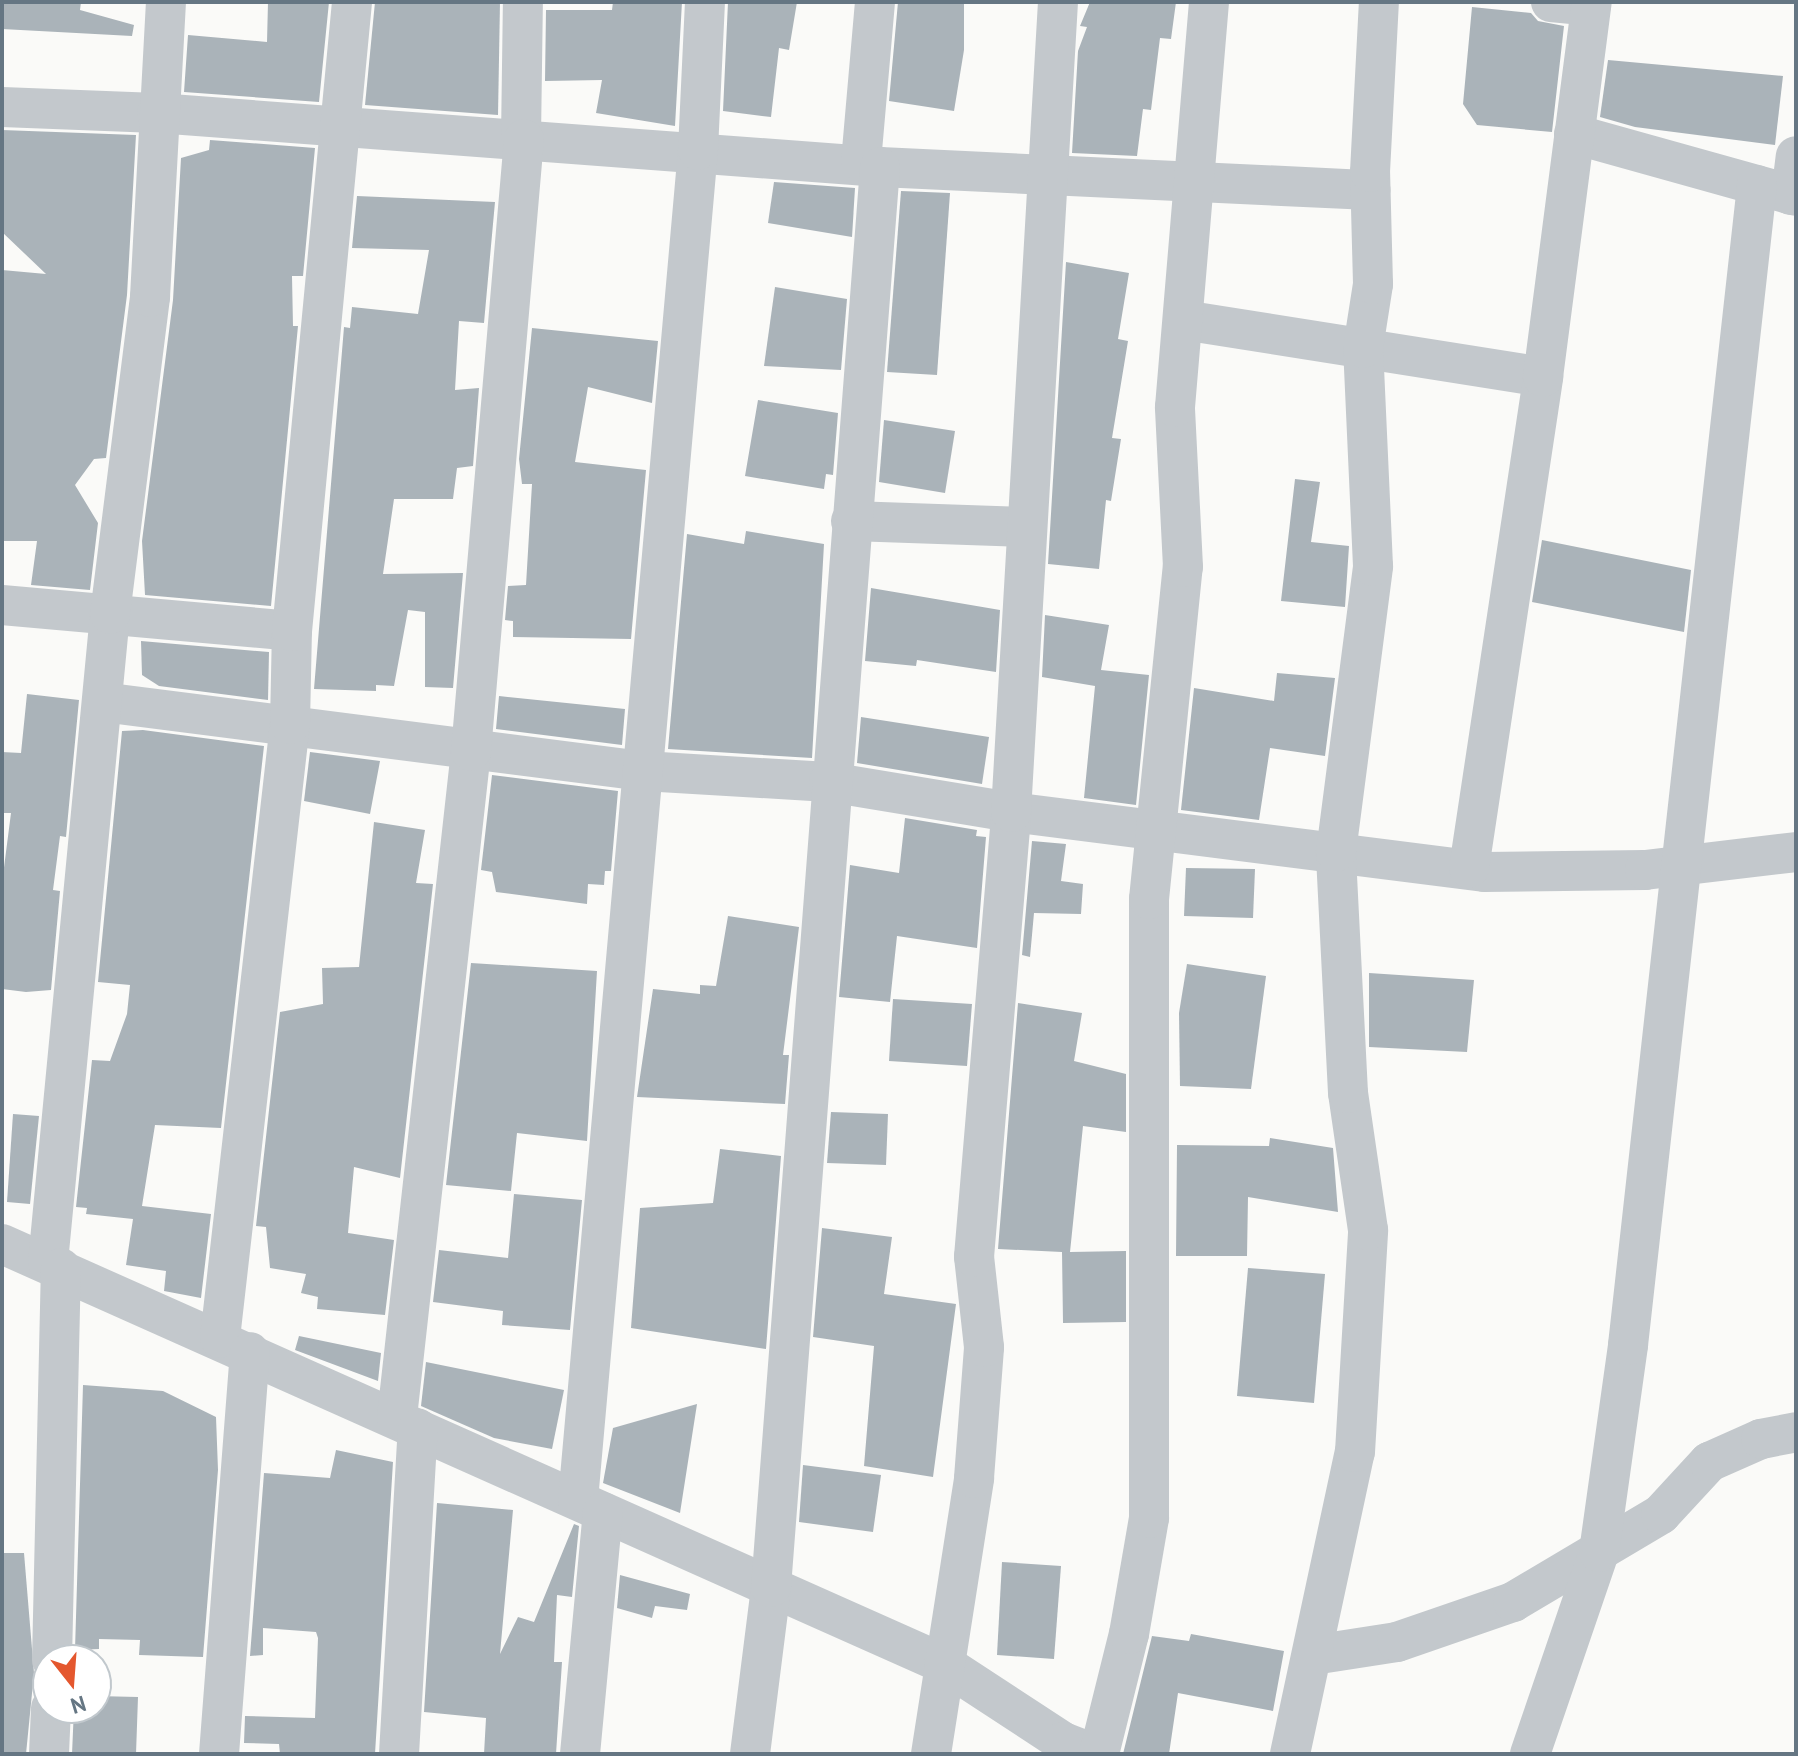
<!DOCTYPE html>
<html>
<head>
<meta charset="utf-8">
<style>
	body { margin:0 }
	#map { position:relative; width:1798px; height:1756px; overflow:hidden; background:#fafaf8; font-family:"PT Sans",sans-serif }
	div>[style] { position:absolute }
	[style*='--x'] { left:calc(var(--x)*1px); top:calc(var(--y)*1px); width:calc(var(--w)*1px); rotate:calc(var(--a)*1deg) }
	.building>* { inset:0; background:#aab3b9 }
	.minor>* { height:40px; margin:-20px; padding:0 20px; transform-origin:20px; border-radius:20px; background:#c3c8cc }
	span { translate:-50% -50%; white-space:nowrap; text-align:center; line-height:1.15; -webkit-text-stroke:8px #fff; paint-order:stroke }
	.frame { position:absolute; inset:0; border:4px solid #657683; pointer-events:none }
	.north { position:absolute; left:32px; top:1644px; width:80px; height:80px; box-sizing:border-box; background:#fff; border:2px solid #c1c8cd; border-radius:50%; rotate:163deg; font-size:22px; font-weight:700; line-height:32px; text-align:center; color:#657683 }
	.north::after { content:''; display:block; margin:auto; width:28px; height:36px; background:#e4572e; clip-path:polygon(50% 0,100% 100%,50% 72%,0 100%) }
</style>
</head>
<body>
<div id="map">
	<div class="building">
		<div style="clip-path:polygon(2px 2px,81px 2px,80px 10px,134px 25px,132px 36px,2px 29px)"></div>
		<div style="clip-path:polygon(268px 2px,329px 2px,319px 102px,184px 92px,188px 35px,267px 42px)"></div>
		<div style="clip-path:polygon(375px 2px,500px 2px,498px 115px,365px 105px)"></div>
		<div style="clip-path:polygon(613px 2px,682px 2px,675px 126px,596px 113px,602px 80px,545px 81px,546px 10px,612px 10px)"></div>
		<div style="clip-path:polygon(728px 2px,797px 2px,789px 50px,779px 48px,771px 117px,723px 111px)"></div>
		<div style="clip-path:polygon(898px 2px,964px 2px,964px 50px,954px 111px,889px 101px)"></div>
		<div style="clip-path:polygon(1090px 2px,1176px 2px,1171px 39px,1160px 38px,1151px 110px,1143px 109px,1137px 156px,1072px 153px,1078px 51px,1087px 27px,1080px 26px)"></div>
		<div style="clip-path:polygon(1472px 7px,1531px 13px,1538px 21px,1564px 26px,1552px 132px,1477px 125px,1463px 104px)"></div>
		<div style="clip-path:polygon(1608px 60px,1783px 76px,1775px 145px,1635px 127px,1600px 117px)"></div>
		<div style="clip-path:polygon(2px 130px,136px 135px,127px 295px,106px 458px,94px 459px,75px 485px,98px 523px,90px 590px,31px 585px,37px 541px,2px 541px,2px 270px,46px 274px,2px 232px)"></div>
		<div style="clip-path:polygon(210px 140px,315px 148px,303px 276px,292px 276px,293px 326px,298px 326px,271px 606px,145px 595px,142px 541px,173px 300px,181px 158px,209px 150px)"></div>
		<div style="clip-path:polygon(774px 182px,855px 188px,852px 237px,768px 223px)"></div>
		<div style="clip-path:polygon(901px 191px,950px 193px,937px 375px,887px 372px)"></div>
		<div style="clip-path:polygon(357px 196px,495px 202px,484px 323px,459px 321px,455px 390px,479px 388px,473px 466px,457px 468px,453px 499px,394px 499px,383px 574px,463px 573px,453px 688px,425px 687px,425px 612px,408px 610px,394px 686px,376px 685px,376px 691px,314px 689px,344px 327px,350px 328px,352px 307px,418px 314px,429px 250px,352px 248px)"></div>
		<div style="clip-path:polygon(1066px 262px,1129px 273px,1118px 339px,1128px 341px,1112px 438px,1121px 439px,1111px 501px,1106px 500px,1099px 569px,1048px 564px)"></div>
		<div style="clip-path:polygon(775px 287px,847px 299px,841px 370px,764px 366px)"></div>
		<div style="clip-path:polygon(532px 328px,658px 341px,652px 403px,588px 387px,575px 462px,646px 470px,631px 639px,513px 637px,513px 621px,505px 620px,508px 586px,526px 585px,532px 484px,522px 484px,519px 459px)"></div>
		<div style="clip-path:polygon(758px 400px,838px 413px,833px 475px,826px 474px,824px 489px,745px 476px)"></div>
		<div style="clip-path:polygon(884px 420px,955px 431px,945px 493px,879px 482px)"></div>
		<div style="clip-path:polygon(1295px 479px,1320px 482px,1311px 542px,1349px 546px,1345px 607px,1281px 601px)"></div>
		<div style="clip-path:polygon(746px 531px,824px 544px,812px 758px,668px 749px,687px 534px,744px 544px)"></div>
		<div style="clip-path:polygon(1542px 540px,1691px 570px,1684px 632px,1532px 602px)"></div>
		<div style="clip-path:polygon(871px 588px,1000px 610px,996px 672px,917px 660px,916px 666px,865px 661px)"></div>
		<div style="clip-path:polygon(1045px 615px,1109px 625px,1101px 670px,1149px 675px,1136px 805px,1084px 798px,1095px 686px,1042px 677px)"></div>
		<div style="clip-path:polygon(141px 641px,269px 652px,268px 700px,159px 686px,142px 675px)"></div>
		<div style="clip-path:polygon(1277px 673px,1335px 678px,1325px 756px,1270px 748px,1259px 820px,1181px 810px,1194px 688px,1274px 701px)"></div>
		<div style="clip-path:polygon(27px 694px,79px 700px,66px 837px,60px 836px,53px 890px,60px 891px,51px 990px,26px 992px,2px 989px,2px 883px,11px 813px,2px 813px,2px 752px,21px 753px)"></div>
		<div style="clip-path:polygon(499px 696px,625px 709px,622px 745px,496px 729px)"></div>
		<div style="clip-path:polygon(861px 717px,989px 737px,982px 784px,857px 763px)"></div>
		<div style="clip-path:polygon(143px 730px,264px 746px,221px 1128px,155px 1125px,142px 1206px,211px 1214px,201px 1298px,164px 1291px,166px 1271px,126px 1265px,133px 1219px,86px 1214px,87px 1208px,76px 1207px,92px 1060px,110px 1061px,127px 1014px,130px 985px,98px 982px,122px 731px)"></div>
		<div style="clip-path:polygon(310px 752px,380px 761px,370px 814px,304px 801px)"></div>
		<div style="clip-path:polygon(492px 775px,618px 791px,611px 871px,605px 871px,604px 885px,588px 884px,587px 904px,496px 892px,492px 872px,481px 870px)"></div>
		<div style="clip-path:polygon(905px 818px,977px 830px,976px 836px,986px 837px,977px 948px,897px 936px,890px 1002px,839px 997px,850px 865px,899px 873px)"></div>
		<div style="clip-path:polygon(374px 822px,425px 830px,416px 883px,433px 884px,400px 1178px,354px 1167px,348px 1233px,394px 1240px,385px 1315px,317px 1309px,318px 1297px,301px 1293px,306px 1274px,270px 1268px,266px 1227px,256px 1226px,280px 1012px,323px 1004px,322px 968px,359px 967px)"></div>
		<div style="clip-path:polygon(1032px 841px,1066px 844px,1061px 881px,1083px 884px,1081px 914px,1034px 913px,1030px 957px,1022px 955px)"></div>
		<div style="clip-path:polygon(1186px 868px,1255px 869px,1253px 918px,1184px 916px)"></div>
		<div style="clip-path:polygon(728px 916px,799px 927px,783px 1055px,789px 1055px,785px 1104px,637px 1097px,653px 989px,700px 994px,700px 985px,716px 986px)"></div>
		<div style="clip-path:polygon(471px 963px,597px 971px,587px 1141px,517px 1133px,511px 1191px,446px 1185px)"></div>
		<div style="clip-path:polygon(1187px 964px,1266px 976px,1251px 1089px,1180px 1086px,1179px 1013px)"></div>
		<div style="clip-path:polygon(1369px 973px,1474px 980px,1467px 1052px,1369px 1047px)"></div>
		<div style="clip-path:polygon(893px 999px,972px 1004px,967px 1066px,889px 1061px)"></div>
		<div style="clip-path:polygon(1018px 1003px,1082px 1013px,1074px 1061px,1126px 1074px,1126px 1132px,1083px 1126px,1070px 1252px,1126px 1251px,1126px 1322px,1063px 1323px,1062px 1252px,998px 1249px)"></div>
		<div style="clip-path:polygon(831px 1112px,888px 1114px,886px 1165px,827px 1163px)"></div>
		<div style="clip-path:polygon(13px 1114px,39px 1116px,30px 1204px,7px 1202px)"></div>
		<div style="clip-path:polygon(1270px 1138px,1333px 1148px,1338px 1212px,1248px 1197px,1247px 1256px,1176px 1256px,1177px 1145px,1269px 1146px)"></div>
		<div style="clip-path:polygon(720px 1149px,781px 1156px,766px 1349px,631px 1328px,640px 1208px,713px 1203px)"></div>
		<div style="clip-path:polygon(514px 1194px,582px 1200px,570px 1330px,502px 1325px,503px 1311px,433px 1302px,439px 1250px,508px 1258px)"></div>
		<div style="clip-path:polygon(822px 1228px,892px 1237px,884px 1294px,956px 1304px,933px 1477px,864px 1466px,874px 1346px,813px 1337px)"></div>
		<div style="clip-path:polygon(1248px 1268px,1325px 1274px,1314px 1403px,1237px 1396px)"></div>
		<div style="clip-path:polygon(299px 1336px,381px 1353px,378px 1381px,295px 1350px)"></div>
		<div style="clip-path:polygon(426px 1362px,564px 1390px,552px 1449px,494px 1438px,421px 1406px)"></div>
		<div style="clip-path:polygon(83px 1385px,163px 1391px,216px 1417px,218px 1470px,203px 1657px,139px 1655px,140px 1640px,99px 1639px,99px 1649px,75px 1650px)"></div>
		<div style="clip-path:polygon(697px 1404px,680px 1513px,603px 1483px,613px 1428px)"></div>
		<div style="clip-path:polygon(336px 1450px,393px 1462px,375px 1754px,280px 1754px,279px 1744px,244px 1743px,245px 1716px,315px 1718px,318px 1638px,316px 1632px,263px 1628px,263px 1655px,250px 1656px,264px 1473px,330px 1478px)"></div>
		<div style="clip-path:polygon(803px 1465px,881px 1475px,873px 1532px,799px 1522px)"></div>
		<div style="clip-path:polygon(437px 1503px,513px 1510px,500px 1654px,518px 1617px,534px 1622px,574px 1524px,579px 1526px,572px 1597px,557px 1595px,554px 1662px,562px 1662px,556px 1754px,484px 1754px,486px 1718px,424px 1712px)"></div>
		<div style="clip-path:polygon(2px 1553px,24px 1553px,34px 1673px,26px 1754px,2px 1754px)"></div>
		<div style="clip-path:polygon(1002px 1562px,1061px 1566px,1054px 1659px,997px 1655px)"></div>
		<div style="clip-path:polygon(620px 1575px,690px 1594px,687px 1610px,655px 1606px,652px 1618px,617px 1608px)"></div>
		<div style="clip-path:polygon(1191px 1634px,1284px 1651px,1273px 1711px,1178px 1693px,1169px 1754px,1123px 1754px,1152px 1636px,1189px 1641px)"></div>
		<div style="clip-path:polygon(96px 1696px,138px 1697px,136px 1754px,72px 1754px,74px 1708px,96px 1708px)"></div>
	</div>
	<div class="minor">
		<div style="--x:1551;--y:2;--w:40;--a:5.7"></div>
		<div style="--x:2;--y:107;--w:155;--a:2.2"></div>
		<div style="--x:157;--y:113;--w:725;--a:4.27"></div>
		<div style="--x:880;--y:167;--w:491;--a:2.7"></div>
		<div style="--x:1574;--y:134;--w:230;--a:15.6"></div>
		<div style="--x:521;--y:138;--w:136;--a:-89.2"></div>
		<div style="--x:861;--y:162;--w:161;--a:-85"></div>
		<div style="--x:1791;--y:195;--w:39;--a:-83"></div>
		<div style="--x:1183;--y:320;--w:364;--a:9"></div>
		<div style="--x:851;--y:521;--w:176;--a:2"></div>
		<div style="--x:2;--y:605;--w:291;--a:5.1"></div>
		<div style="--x:102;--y:702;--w:545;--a:7.27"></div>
		<div style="--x:643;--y:771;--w:186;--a:3.4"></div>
		<div style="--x:829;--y:782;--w:184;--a:9.4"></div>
		<div style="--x:1011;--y:812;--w:477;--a:7.2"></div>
		<div style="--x:1484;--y:872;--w:161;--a:-0.7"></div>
		<div style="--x:1645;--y:870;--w:152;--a:-6.8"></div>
		<div style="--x:1469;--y:868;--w:497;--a:-81.4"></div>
		<div style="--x:1543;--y:377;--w:378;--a:-82.6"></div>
		<div style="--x:2;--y:1244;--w:1031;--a:24.03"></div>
		<div style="--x:944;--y:1664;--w:142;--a:33.2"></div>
		<div style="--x:1063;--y:1742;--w:34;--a:21"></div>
		<div style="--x:48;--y:1262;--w:651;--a:-84.53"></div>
		<div style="--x:110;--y:614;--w:320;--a:-82.8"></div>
		<div style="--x:150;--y:297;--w:295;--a:-86.9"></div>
		<div style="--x:220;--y:1338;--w:618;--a:-83.5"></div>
		<div style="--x:290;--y:724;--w:93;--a:-88.8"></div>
		<div style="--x:292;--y:631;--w:632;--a:-84.55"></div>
		<div style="--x:397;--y:1417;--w:670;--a:-83.66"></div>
		<div style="--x:471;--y:751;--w:614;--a:-85.05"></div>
		<div style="--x:578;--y:1500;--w:1355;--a:-84.92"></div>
		<div style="--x:698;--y:150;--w:148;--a:-87.3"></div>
		<div style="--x:1313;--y:1655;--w:85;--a:-8.8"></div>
		<div style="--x:1397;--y:1642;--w:123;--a:-19"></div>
		<div style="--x:1513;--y:1602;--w:172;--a:-30.7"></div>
		<div style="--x:1661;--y:1514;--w:71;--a:-47.3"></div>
		<div style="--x:1709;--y:1462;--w:57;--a:-23.9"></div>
		<div style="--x:1761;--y:1439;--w:36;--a:-11"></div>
		<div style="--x:52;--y:1660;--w:392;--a:-88.7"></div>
		<div style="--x:49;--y:1754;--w:46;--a:-87.5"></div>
		<div style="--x:219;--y:1754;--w:403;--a:-85.6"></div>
		<div style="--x:399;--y:1754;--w:326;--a:-86.7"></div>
		<div style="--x:580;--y:1754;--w:243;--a:-84.6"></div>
		<div style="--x:750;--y:1754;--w:168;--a:-82.8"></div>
		<div style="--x:771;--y:1587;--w:1424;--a:-85.61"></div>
		<div style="--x:931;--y:1754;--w:279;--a:-81.1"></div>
		<div style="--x:974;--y:1478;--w:131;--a:-85.6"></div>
		<div style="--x:984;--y:1347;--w:91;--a:-96.3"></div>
		<div style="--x:974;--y:1257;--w:447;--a:-85.2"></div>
		<div style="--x:1011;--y:812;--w:811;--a:-86.68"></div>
		<div style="--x:1099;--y:1754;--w:124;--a:-76"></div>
		<div style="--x:1129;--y:1634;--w:118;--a:-80.2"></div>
		<div style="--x:1149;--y:1518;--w:619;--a:-90"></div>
		<div style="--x:1149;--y:899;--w:334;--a:-84.2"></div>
		<div style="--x:1183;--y:567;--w:160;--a:-92.9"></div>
		<div style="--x:1175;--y:407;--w:406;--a:-85.2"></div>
		<div style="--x:1290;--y:1754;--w:309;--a:-77.9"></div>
		<div style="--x:1355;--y:1452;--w:222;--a:-86.6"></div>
		<div style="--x:1368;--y:1230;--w:138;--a:-98.3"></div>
		<div style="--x:1348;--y:1093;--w:241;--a:-92.9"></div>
		<div style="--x:1336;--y:852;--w:288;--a:-82.6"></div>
		<div style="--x:1373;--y:566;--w:218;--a:-92.6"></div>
		<div style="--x:1363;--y:348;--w:65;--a:-81.1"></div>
		<div style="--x:1373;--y:284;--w:112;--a:-91.5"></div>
		<div style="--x:1370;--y:172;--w:170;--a:-87"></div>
		<div style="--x:1530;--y:1754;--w:213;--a:-71.1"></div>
		<div style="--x:1599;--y:1552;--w:209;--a:-82"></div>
		<div style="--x:1628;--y:1345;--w:1167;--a:-83.65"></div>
	</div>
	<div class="frame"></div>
	<div class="north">N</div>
</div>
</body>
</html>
